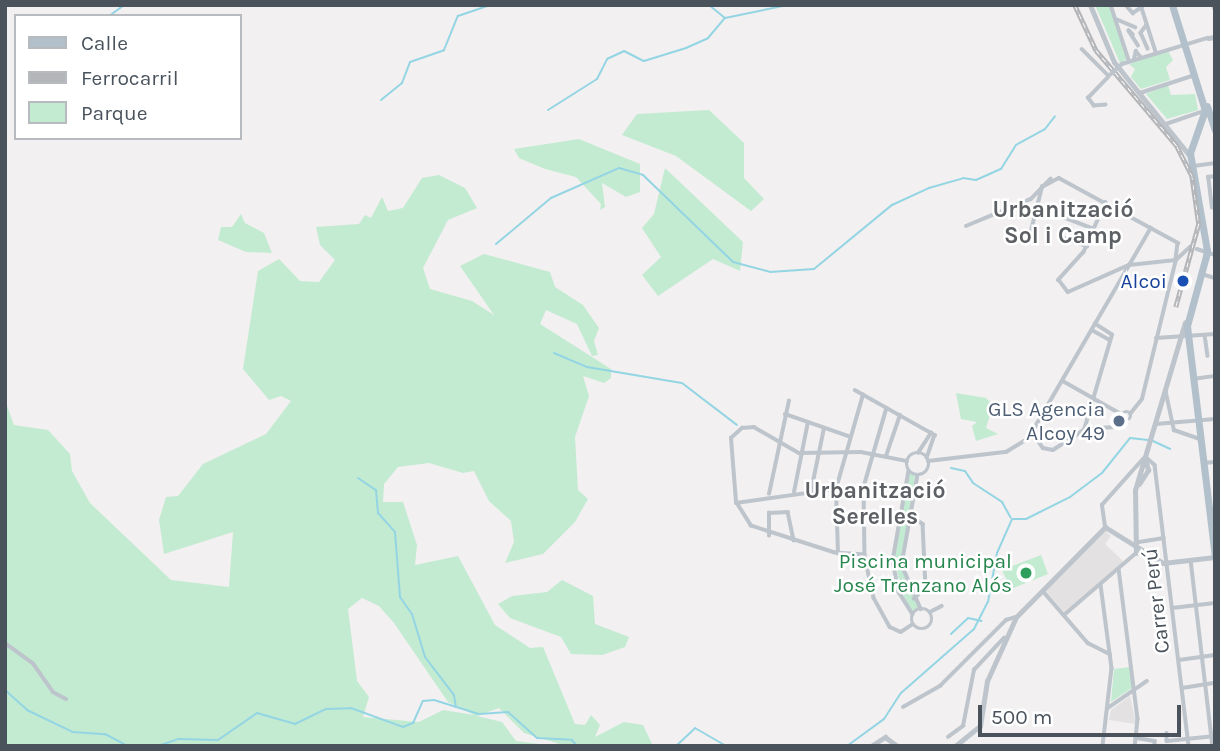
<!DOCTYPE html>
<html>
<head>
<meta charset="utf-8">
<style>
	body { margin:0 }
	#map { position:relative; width:1220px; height:751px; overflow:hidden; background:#f2f0f0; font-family:Karla,sans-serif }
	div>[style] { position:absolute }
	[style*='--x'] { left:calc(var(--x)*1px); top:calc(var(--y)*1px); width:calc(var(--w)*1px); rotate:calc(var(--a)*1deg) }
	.education>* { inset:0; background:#e3e1e1 }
	.green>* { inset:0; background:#c3ebd2 }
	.stream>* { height:2px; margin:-1px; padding:0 1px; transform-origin:1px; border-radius:1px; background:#94d5e4 }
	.minor>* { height:3.5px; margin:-1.75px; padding:0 1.75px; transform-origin:1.75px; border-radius:1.75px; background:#bdc4cb }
	.minor>.ring { margin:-1.75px; padding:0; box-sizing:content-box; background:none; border:3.5px solid #bdc4cb; border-radius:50% }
	.tertiary>* { height:5px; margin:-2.5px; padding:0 2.5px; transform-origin:2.5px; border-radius:2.5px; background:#bdc4cb }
	.primary>* { height:7px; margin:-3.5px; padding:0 3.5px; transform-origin:3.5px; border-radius:3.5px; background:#b2c0cc }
	.rail>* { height:4.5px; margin-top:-2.25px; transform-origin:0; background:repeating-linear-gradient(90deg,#fff 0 5px,#b3b5b9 0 10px); box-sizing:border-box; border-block:2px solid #b3b5b9 }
	.minor-bridge>* { height:3.5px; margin:-1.75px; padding:0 1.75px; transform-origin:1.75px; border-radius:1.75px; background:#bdc4cb }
	.primary-bridge>* { height:7px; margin:-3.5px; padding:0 3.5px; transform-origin:3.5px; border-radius:3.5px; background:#b2c0cc }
	.dots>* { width:19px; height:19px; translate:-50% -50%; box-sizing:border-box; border:4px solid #fff; border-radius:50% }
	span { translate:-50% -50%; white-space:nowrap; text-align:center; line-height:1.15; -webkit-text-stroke:5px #fff; paint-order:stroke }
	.transit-label { font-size:21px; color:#164399 }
	.right { translate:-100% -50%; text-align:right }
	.service-label { font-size:21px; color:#4e5e75 }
	.leisure-label { font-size:21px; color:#27864d }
	.street-label { font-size:21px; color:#4a535c }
	.neighbourhood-label { font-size:23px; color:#5d6064; font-weight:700 }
	.frame { position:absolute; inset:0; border:7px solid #4a535c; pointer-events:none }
	.legend { position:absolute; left:14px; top:14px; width:228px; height:126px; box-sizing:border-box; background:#fff; border:2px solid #b7babe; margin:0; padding:9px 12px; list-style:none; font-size:21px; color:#4a535c }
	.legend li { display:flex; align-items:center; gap:14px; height:35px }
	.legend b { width:35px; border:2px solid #b7babe }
	.scale { position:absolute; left:978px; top:705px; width:203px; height:32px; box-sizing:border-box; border:4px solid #4a535c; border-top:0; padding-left:9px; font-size:21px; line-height:24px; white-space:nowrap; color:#4a535c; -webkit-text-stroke:5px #fff; paint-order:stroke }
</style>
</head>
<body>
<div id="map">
	<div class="education">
		<div style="clip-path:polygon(1105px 530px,1111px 536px,1105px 544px,1124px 562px,1064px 612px,1046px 591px)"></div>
		<div style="clip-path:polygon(1130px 696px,1136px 724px,1109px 720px,1111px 710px)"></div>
	</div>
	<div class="green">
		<div style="clip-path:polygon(1095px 5px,1110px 5px,1127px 59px,1120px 63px)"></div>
		<div style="clip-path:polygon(1168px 51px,1173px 60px,1166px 67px,1170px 80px,1141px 89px,1131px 77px,1135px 69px,1129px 64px)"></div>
		<div style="clip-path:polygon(1168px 85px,1171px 95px,1195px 94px,1198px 110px,1167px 119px,1146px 94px)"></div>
		<div style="clip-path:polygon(709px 110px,744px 143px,744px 178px,764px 199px,751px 211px,676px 156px,622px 135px,637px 114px)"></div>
		<div style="clip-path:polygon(579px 139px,640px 164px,640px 192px,626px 197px,602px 183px,605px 207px,600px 210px,601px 204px,576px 177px,545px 169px,519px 158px,514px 149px)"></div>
		<div style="clip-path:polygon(665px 168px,743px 242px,740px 271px,713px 259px,658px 296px,642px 275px,661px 257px,642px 228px,654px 214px)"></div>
		<div style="clip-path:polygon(evenodd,439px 175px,465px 188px,477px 208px,448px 220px,423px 268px,430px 289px,472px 301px,494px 315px,460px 266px,484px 254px,550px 272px,555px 287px,583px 305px,599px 328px,594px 341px,598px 355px,592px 356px,577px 324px,546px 310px,540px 324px,611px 369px,611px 378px,604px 383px,583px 376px,589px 396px,575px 437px,578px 490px,588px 499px,575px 522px,543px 554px,505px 563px,514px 542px,511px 521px,489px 501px,474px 471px,463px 473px,429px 463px,398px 467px,384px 484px,383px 502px,403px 502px,417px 545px,415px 565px,458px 556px,495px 625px,530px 648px,543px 647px,575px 724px,585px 725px,591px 715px,600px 725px,595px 737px,624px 722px,643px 725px,653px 746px,566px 746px,524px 733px,499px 708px,477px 716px,502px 722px,516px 741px,555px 746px,5px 746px,5px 400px,14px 425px,48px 430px,70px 454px,72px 471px,90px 503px,171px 580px,229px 587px,233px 532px,164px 554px,159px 520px,166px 497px,178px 496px,203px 464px,266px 434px,291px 401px,281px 396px,269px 400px,243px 369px,258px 271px,279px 259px,300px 281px,319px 282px,335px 260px,320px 245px,316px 227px,359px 224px,365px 215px,371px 218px,382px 197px,388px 211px,403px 208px,422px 178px,439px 175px,362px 598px,379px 606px,394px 623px,448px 702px,474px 715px,443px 710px,419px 722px,363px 717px,369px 697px,357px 681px,348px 609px,362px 598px)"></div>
		<div style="clip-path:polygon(241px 214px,245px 223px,264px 233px,272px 253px,246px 252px,218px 240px,221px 227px,232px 227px)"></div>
		<div style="clip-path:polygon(956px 393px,986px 398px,993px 405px,986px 428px,998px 434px,976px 441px,972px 426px,977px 422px,961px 419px)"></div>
		<div style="clip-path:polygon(909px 473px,915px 476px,901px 565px,918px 607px,912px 611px,901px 591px,894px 556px)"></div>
		<div style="clip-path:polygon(1041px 555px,1048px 574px,1011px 589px,1002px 570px)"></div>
		<div style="clip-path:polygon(562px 580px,593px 596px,595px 624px,629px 637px,625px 647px,602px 655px,571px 654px,561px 637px,510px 618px,498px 604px,512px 596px,547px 592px)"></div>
		<div style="clip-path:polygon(1130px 667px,1132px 688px,1111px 702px,1114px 669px)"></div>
	</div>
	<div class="stream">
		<div style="--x:709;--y:5;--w:21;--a:39"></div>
		<div style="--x:725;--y:18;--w:64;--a:-11.7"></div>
		<div style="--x:109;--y:16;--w:19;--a:-36"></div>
		<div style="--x:381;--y:100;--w:27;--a:-39"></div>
		<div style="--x:402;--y:83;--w:22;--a:-69"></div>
		<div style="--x:410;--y:62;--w:36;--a:-19"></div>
		<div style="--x:444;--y:50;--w:37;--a:-68"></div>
		<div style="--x:458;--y:16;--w:34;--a:-19"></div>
		<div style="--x:548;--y:110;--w:58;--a:-32.3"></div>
		<div style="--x:597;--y:79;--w:22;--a:-63"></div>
		<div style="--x:607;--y:59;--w:19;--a:-25"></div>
		<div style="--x:624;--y:51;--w:22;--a:27"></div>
		<div style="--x:644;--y:61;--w:44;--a:-17.2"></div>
		<div style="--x:686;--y:48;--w:24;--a:-24"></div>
		<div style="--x:708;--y:38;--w:26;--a:-50"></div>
		<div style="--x:496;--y:244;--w:72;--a:-39.9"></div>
		<div style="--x:551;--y:198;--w:74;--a:-23.8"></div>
		<div style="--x:619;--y:168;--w:25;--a:16"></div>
		<div style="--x:643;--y:175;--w:125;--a:44"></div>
		<div style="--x:733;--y:262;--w:38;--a:15"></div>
		<div style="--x:770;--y:272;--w:44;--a:-3.9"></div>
		<div style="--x:814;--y:269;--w:101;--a:-39.4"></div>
		<div style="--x:892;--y:205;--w:41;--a:-24.7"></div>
		<div style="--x:929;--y:188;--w:35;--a:-16"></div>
		<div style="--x:963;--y:178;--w:13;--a:9"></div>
		<div style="--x:976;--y:180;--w:27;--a:-24"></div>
		<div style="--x:1001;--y:169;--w:28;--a:-58"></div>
		<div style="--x:1016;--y:145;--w:33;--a:-29"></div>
		<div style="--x:1045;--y:129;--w:16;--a:-52"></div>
		<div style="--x:554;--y:353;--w:36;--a:23"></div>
		<div style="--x:587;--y:367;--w:96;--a:9.6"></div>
		<div style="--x:682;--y:383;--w:69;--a:37.4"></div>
		<div style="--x:1153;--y:441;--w:19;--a:25"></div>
		<div style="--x:951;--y:468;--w:14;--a:12"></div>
		<div style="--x:965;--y:471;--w:14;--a:56"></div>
		<div style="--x:973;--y:483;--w:35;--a:33"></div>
		<div style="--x:1002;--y:502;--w:18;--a:61"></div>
		<div style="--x:358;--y:478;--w:22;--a:34"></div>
		<div style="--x:376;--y:490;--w:23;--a:85"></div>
		<div style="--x:378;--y:513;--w:25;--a:48"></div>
		<div style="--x:395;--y:532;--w:65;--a:85.6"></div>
		<div style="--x:400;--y:597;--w:21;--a:55"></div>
		<div style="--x:412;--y:614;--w:45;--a:73.2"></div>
		<div style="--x:425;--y:657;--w:48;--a:52.7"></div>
		<div style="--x:454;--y:695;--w:12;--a:81"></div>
		<div style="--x:1013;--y:519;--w:13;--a:0"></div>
		<div style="--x:1026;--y:519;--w:49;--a:-26.6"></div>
		<div style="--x:1070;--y:497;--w:40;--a:-37"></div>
		<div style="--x:1102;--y:473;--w:45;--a:-51.3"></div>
		<div style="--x:1130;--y:438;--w:18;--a:6"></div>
		<div style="--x:951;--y:634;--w:23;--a:-43"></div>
		<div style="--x:968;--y:618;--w:14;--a:12"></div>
		<div style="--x:5;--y:690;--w:30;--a:42"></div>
		<div style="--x:27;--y:710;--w:51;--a:25.6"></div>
		<div style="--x:73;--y:732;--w:32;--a:4"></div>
		<div style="--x:105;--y:734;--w:26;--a:28"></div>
		<div style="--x:158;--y:746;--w:21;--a:-19"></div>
		<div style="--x:178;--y:739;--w:40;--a:1.4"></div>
		<div style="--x:218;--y:740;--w:47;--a:-34.7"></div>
		<div style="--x:257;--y:713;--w:40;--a:16"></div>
		<div style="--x:295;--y:724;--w:34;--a:-26"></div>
		<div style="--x:326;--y:709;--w:25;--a:-2"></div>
		<div style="--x:351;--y:708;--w:55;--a:20.1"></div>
		<div style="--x:403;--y:727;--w:11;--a:-22"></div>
		<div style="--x:413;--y:723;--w:24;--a:-66"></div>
		<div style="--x:423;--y:701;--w:11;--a:-5"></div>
		<div style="--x:434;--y:700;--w:47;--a:17.3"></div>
		<div style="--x:479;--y:714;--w:29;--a:-4"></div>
		<div style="--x:508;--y:712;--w:39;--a:42"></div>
		<div style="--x:537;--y:738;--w:35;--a:3"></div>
		<div style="--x:572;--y:740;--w:8;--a:50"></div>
		<div style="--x:676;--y:746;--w:26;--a:-43"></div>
		<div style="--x:695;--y:728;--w:36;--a:30"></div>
		<div style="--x:847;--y:746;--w:46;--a:-36.1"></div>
		<div style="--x:884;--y:719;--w:31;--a:-57"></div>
		<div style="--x:901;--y:693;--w:97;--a:-41.2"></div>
		<div style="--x:974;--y:629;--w:30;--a:-63"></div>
		<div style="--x:988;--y:602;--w:50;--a:-79.6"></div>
		<div style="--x:997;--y:553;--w:37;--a:-66"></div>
	</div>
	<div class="minor">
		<div style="--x:1111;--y:5;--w:58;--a:71.9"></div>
		<div style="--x:1126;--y:5;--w:11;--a:49"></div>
		<div style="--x:1133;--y:13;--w:11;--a:-34"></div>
		<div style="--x:1141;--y:5;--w:49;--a:72.3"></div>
		<div style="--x:1213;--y:5;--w:4;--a:63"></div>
		<div style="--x:1116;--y:19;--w:21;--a:23"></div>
		<div style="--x:1147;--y:25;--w:10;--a:127"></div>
		<div style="--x:1141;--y:33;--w:17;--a:66"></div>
		<div style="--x:1133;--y:35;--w:6;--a:-135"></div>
		<div style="--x:1129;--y:31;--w:17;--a:57"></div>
		<div style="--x:1082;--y:49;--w:38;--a:45"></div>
		<div style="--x:1134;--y:59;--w:8;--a:-76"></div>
		<div style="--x:1136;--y:51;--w:8;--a:50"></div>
		<div style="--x:1122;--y:64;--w:89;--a:-17"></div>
		<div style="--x:1140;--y:93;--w:55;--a:-18.1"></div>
		<div style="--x:1106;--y:105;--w:12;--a:175"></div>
		<div style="--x:1094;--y:106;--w:10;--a:-127"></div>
		<div style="--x:1088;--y:98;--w:29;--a:-46"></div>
		<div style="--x:1166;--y:124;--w:40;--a:-18.9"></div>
		<div style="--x:1194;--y:166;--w:21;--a:-8"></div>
		<div style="--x:1106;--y:202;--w:55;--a:113.7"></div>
		<div style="--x:1084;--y:252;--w:38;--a:132"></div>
		<div style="--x:1059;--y:280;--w:15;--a:53"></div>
		<div style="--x:1068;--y:292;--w:67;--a:-23.9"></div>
		<div style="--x:1129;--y:265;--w:47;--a:-6.1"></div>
		<div style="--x:1176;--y:260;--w:19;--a:-43"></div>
		<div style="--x:1039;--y:208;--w:57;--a:20.7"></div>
		<div style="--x:1212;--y:208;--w:31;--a:-97"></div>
		<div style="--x:1208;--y:177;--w:7;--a:-8"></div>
		<div style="--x:966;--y:226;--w:70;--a:-22.6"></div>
		<div style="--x:1031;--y:199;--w:28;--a:-46"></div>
		<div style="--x:1059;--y:236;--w:30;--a:20"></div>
		<div style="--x:1029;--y:239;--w:54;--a:-76"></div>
		<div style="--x:1042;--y:187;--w:19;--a:-28"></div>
		<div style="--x:1059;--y:178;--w:136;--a:28.6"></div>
		<div style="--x:1178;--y:243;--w:16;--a:97"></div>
		<div style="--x:1197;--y:249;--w:19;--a:18"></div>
		<div style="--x:1202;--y:274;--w:14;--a:17"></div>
		<div style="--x:1092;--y:330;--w:21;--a:29"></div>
		<div style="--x:1205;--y:335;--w:21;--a:82"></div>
		<div style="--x:1156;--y:338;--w:59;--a:-3.9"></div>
		<div style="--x:1193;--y:379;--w:22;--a:-8"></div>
		<div style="--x:1063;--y:381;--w:69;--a:29.5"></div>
		<div style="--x:855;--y:390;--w:92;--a:29.4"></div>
		<div style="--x:935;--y:435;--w:24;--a:109"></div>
		<div style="--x:1166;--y:391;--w:40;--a:78"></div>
		<div style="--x:1174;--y:430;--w:28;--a:19"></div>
		<div style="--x:887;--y:408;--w:82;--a:106.2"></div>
		<div style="--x:864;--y:487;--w:70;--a:89.2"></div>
		<div style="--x:865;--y:557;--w:42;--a:77.6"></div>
		<div style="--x:874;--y:598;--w:33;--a:61"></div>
		<div style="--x:890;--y:627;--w:12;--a:24"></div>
		<div style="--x:901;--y:632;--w:14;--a:-34"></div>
		<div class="ring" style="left:1123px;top:412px;width:4.5px;height:4.5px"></div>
		<div style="--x:785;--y:414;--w:67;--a:19.2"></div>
		<div style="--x:1130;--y:414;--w:19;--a:-51"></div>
		<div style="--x:1142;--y:399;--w:143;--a:-76.3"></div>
		<div style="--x:1156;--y:424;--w:59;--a:-4.8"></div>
		<div style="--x:1084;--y:430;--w:99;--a:-73.6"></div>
		<div style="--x:1112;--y:335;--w:20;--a:-147"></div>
		<div style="--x:1033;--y:433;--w:18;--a:56"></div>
		<div style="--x:1043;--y:448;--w:10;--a:11"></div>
		<div style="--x:1053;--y:450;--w:38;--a:-33"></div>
		<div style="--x:1085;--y:429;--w:29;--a:-4"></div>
		<div style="--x:1114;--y:427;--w:13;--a:-32"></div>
		<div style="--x:918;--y:453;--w:24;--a:-57"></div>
		<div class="ring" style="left:907px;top:453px;width:18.5px;height:18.5px"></div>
		<div style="--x:886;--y:456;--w:43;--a:-71.1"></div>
		<div style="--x:1146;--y:457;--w:12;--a:42"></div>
		<div style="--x:1155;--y:465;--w:283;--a:83.1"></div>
		<div style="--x:928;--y:461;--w:79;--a:-6.6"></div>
		<div style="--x:1006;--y:452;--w:26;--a:-31"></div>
		<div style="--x:1028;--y:439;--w:244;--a:-59.8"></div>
		<div style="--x:1203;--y:463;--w:12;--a:-5"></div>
		<div style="--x:909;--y:471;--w:91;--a:100.1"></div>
		<div style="--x:893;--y:561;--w:32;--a:79"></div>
		<div style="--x:899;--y:592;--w:26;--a:58"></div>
		<div style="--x:918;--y:475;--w:91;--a:100.1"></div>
		<div style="--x:902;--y:565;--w:48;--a:66.6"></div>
		<div style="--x:811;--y:491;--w:64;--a:-78.3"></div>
		<div style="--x:794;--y:492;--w:71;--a:-78.7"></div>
		<div style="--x:769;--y:494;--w:95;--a:-77.9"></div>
		<div style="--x:736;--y:503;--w:101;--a:-8"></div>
		<div style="--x:907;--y:514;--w:19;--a:32"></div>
		<div style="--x:923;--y:524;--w:64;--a:87.3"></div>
		<div style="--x:926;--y:588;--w:16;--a:137"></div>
		<div style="--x:1105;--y:527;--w:22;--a:-98"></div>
		<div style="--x:1102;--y:505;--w:62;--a:-48.3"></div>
		<div style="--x:769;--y:536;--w:23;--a:-90"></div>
		<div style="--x:769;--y:513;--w:19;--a:-3"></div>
		<div style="--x:788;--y:512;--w:29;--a:78"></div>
		<div style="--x:1139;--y:542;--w:25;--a:-9"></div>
		<div style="--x:838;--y:554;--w:65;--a:-91.8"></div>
		<div style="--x:836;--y:489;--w:98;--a:-74"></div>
		<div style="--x:865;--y:555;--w:30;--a:-176"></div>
		<div style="--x:835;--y:553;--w:88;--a:-162.2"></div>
		<div style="--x:751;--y:526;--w:28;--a:-122"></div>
		<div style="--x:736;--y:502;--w:64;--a:-94.5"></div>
		<div style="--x:731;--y:438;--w:15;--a:-42"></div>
		<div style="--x:742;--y:428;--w:12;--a:-5"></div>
		<div style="--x:754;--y:427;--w:52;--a:30"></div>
		<div style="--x:799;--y:453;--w:62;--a:-0.9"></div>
		<div style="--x:861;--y:452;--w:47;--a:11.1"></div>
		<div style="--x:1191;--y:560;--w:187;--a:83.3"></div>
		<div style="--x:1119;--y:569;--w:151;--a:82.8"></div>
		<div style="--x:1138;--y:719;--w:27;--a:96"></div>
		<div style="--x:1101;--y:585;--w:84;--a:82.5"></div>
		<div style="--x:1112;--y:668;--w:79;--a:96.6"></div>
		<div style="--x:1043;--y:591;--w:69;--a:49.1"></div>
		<div style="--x:1088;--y:643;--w:25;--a:27"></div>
		<div style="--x:1172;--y:608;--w:43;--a:-6.6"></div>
		<div class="ring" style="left:912px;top:609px;width:16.5px;height:16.5px"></div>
		<div style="--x:930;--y:612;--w:13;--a:-27"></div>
		<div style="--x:1064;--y:615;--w:95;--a:-40.7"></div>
		<div style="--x:5;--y:643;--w:34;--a:36"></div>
		<div style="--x:33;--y:663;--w:35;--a:55"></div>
		<div style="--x:53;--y:692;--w:15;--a:28"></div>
		<div style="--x:1179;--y:660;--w:36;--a:-8"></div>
		<div style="--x:1182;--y:688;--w:33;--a:-9"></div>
		<div style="--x:903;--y:707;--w:43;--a:-29.6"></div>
		<div style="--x:940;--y:686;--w:93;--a:-45"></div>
		<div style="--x:1006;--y:620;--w:10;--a:-17"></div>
		<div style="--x:1108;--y:708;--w:47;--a:-34.7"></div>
		<div style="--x:1167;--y:733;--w:8;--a:90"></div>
		<div style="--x:1167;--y:741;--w:48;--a:-5.9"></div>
		<div style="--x:948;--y:737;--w:19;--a:-36"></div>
		<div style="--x:963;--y:726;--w:57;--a:-78.9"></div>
		<div style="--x:974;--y:670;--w:44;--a:-46.8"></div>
		<div style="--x:1136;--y:738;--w:19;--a:9"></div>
		<div style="--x:1155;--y:741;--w:5;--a:90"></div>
	</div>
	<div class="tertiary">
		<div style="--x:1090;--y:5;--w:62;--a:67.2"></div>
		<div style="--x:1114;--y:62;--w:119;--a:51.1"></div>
		<div style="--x:1208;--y:38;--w:7;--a:-8"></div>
		<div style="--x:1139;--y:484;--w:17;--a:-57"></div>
		<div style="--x:1148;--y:470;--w:12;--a:-104"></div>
		<div style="--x:1136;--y:553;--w:63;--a:-90.9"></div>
		<div style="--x:1135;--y:490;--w:175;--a:-73.4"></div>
		<div style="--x:871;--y:746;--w:17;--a:-33"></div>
		<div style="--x:885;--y:737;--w:15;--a:37"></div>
		<div style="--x:955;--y:746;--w:32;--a:-39"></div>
		<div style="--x:980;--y:726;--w:46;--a:-81.2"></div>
		<div style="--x:987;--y:681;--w:70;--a:-65.6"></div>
		<div style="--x:1016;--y:617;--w:127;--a:-45.3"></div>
		<div style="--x:1105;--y:527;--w:68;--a:31.8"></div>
		<div style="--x:1163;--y:563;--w:52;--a:-6.6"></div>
	</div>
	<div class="primary">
		<div style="--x:1172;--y:5;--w:110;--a:72.6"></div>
		<div style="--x:1205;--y:110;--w:46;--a:109.2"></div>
		<div style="--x:1190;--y:153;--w:98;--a:80.1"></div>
		<div style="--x:1207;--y:106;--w:25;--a:72"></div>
		<div style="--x:1206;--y:256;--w:73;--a:105.2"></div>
		<div style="--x:1187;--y:326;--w:232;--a:83.1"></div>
	</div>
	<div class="rail">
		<div style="--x:1075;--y:5;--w:50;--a:65"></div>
		<div style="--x:1096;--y:50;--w:126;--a:49.8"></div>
		<div style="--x:1177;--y:146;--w:33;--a:63"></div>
		<div style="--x:1192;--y:175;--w:49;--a:81.9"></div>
		<div style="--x:1199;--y:224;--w:86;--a:105.5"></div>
	</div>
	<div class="minor-bridge">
		<div style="--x:1111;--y:74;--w:15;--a:-42"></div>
	</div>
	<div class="primary-bridge">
		<div style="--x:1206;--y:256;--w:6;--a:-81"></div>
	</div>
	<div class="dots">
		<div style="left:1183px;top:281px;background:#1a4fb4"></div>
		<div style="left:1119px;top:421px;background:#5c6f8a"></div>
		<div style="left:1026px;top:573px;background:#2e9e5b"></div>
	</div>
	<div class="transit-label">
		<span class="right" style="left:1167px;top:281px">Alcoi</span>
	</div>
	<div class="service-label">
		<span class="right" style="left:1105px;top:421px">GLS Agencia<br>Alcoy 49</span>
	</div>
	<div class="leisure-label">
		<span class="right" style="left:1012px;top:573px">Piscina municipal<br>José Trenzano Alós</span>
	</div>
	<div class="street-label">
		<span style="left:1156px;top:601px;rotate:-97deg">Carrer Perú</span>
	</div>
	<div class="neighbourhood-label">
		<span style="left:1063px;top:223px">Urbanització<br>Sol i Camp</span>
		<span style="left:875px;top:504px">Urbanització<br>Serelles</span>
	</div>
	<div class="frame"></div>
	<ul class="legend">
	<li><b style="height:9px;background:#b2c0cc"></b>Calle</li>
	<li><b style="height:9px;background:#b3b5b9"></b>Ferrocarril</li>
	<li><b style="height:19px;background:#c3ebd2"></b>Parque</li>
	</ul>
	<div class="scale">500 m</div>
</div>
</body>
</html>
